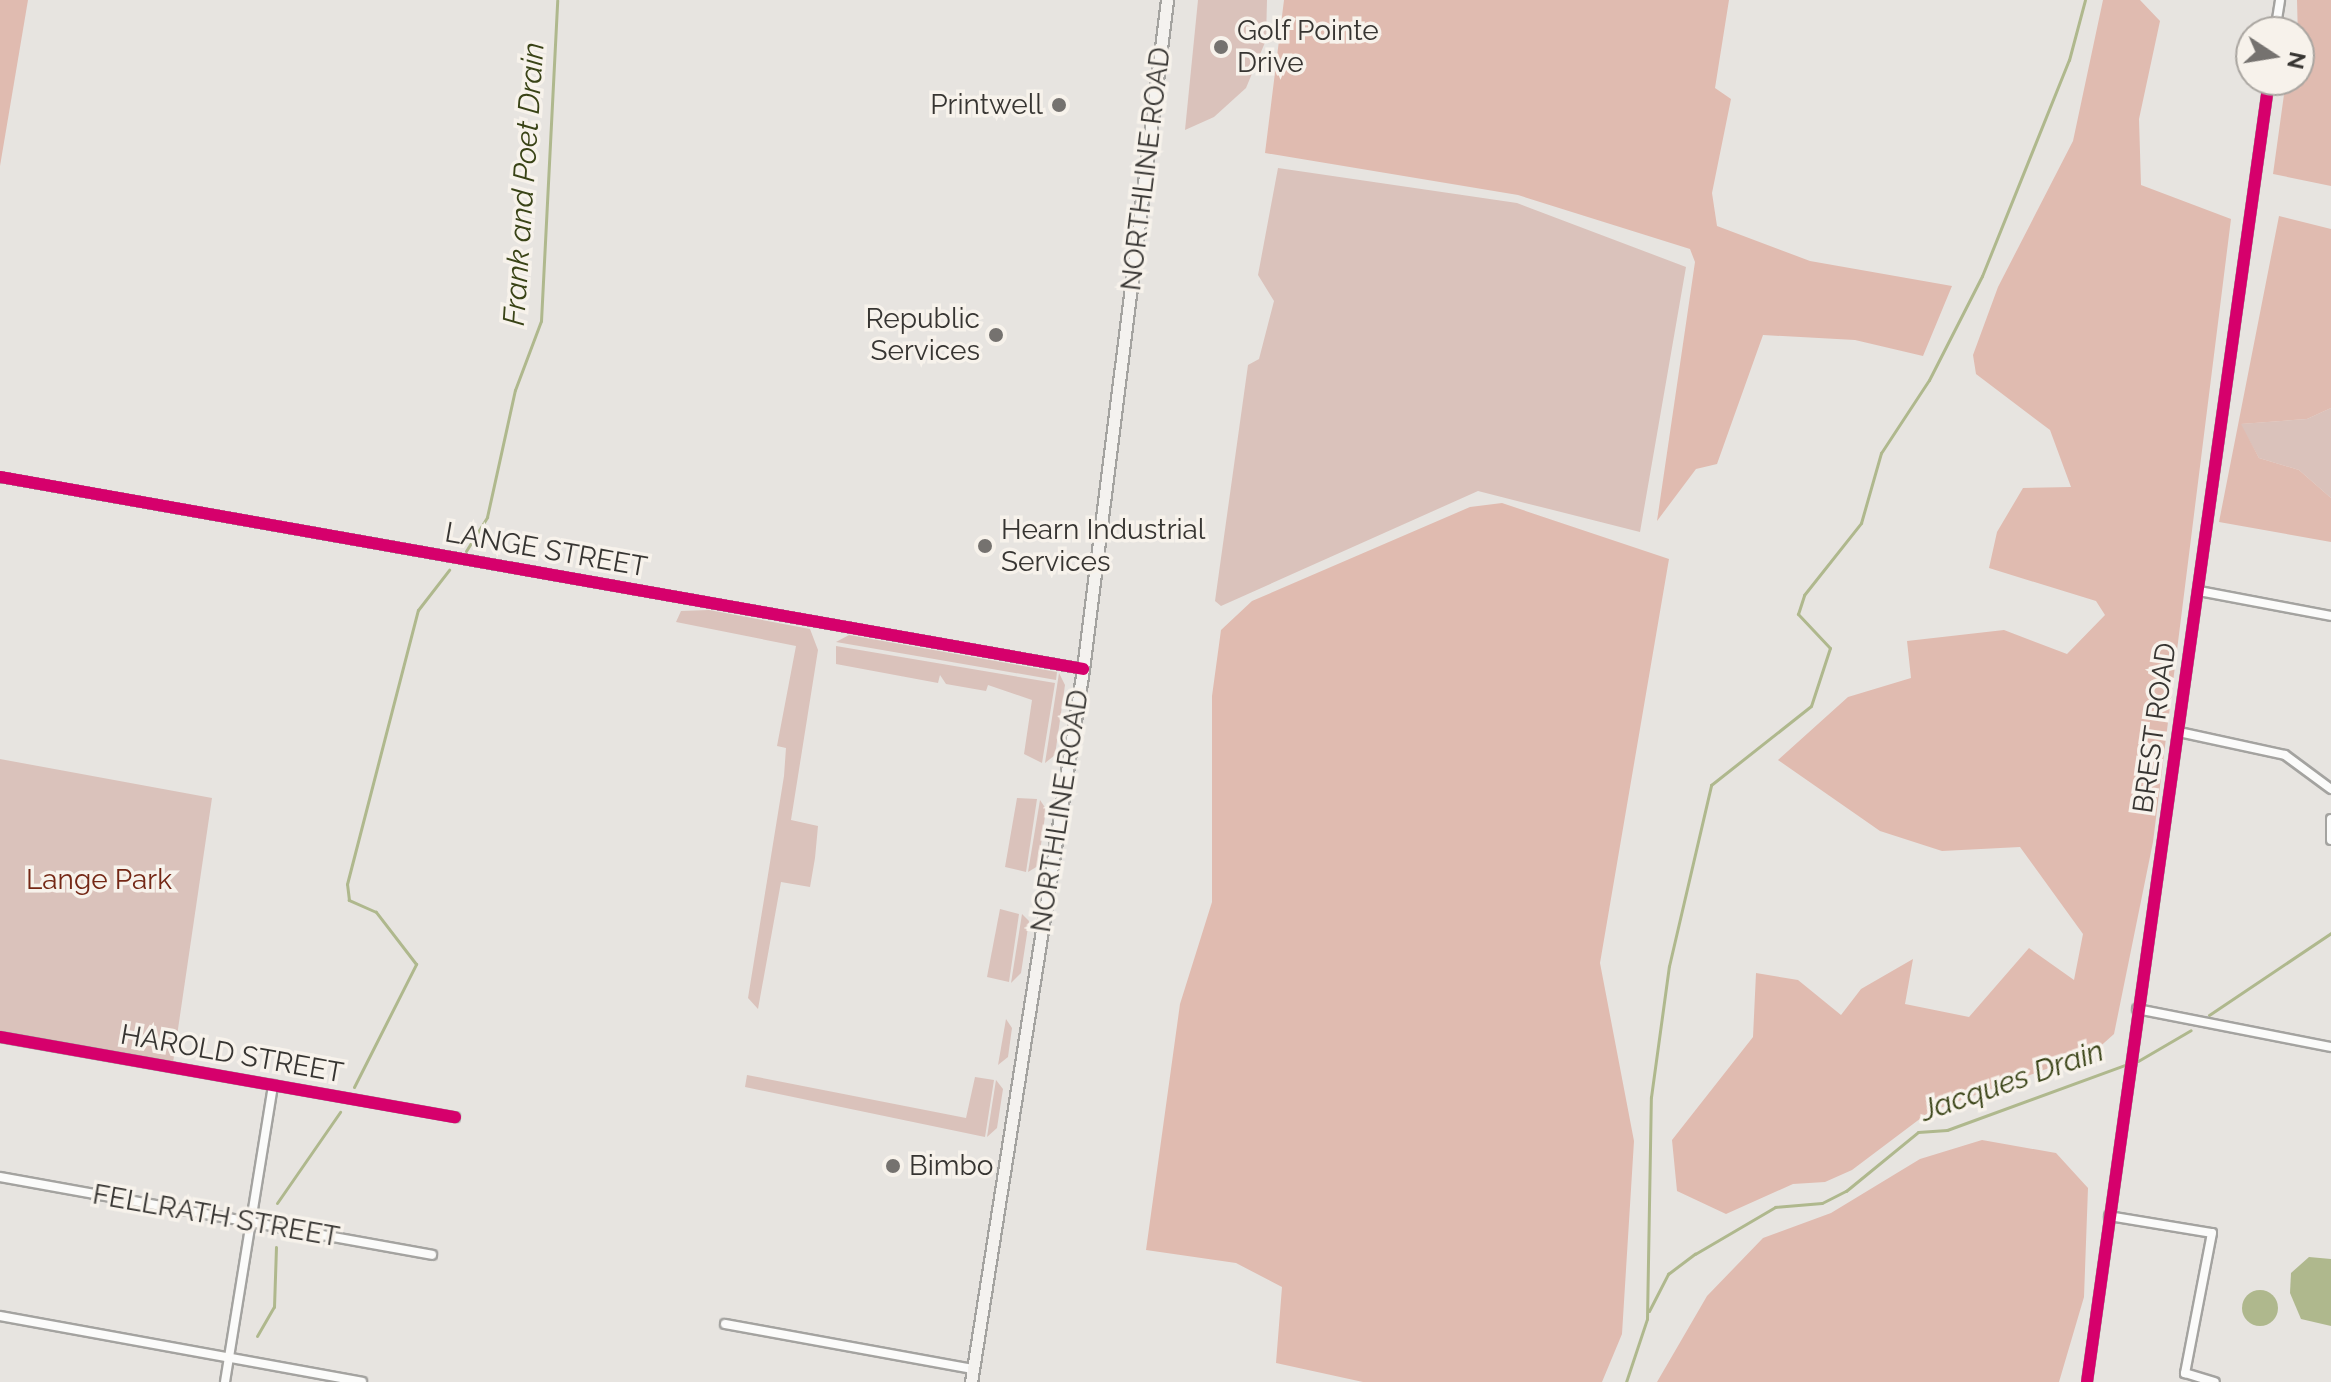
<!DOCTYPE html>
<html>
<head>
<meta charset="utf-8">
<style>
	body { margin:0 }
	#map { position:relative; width:2331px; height:1382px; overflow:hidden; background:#e7e4e0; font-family:Raleway,sans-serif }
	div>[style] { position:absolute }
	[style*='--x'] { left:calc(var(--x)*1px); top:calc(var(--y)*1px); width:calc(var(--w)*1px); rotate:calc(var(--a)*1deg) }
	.green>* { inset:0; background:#dac2bb }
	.forest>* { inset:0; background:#e0bbb0 }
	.water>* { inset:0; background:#afb88d }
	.round { border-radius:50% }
	.stream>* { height:3px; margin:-1.5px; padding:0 1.5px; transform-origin:1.5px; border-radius:1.5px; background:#afb88d }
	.roads { filter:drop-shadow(2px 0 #a4a3a0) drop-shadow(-2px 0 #a4a3a0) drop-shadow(0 2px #a4a3a0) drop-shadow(0 -2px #a4a3a0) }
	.minor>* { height:8px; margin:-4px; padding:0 4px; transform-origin:4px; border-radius:4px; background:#fbfbfa }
	.secondary>* { height:11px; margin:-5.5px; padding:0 5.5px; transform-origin:5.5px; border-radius:5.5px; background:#f4f2ef }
	.cycleway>* { height:12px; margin:-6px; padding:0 6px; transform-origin:6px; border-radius:6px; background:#d6006c }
	.dots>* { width:22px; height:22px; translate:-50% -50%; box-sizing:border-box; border:4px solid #f7f2eb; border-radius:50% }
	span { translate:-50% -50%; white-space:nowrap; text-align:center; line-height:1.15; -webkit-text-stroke:7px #f7f2eb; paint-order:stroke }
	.poi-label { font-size:28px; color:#373532 }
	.left { translate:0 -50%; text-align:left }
	.right { translate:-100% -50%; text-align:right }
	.street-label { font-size:28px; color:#373532 }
	.park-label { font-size:28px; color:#742715 }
	.water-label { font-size:30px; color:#394316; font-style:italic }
	.north { position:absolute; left:2235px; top:16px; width:80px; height:80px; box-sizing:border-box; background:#f7f2eb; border:2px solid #aaa6a1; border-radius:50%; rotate:102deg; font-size:22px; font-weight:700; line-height:32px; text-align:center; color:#373532 }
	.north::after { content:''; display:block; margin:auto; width:28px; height:36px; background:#75726f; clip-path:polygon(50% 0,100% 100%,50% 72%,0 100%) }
</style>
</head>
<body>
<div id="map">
	<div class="green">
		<div style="clip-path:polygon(1198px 0,1267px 0,1266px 40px,1246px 88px,1214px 117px,1185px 130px)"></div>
		<div style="clip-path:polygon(1278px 168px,1517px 203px,1686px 267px,1640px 532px,1478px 491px,1221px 606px,1215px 601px,1248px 365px,1259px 359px,1274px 301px,1258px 275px)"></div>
		<div style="clip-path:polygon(2331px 408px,2331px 498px,2299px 470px,2259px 458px,2240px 424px,2307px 419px)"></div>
		<div style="clip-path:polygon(709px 610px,810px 629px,818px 650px,791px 820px,818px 826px,815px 858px,810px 887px,781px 882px,758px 1009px,748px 998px,784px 776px,786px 748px,777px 746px,796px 646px,676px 622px,681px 611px)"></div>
		<div style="clip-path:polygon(849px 635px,1057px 672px,1056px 680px,836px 642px)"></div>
		<div style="clip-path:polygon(836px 646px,1055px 683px,1042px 763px,1024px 754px,1032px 700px,988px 685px,986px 691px,946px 684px,940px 675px,938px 683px,836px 664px)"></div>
		<div style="clip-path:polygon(1059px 673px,1065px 685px,1055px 755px,1045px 763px)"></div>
		<div style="clip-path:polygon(0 759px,212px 798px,173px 1063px,0 1033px)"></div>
		<div style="clip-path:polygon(1017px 798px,1037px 799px,1026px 872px,1005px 867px)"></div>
		<div style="clip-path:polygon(1040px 800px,1046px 809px,1038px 866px,1028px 872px)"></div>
		<div style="clip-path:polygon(1000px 909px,1019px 914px,1009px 982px,987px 977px)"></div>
		<div style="clip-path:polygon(1022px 914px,1029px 921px,1021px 973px,1011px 983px)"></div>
		<div style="clip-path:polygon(1006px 1019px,1012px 1028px,1008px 1057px,998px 1065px)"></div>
		<div style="clip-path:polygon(747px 1075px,966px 1118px,975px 1077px,994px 1080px,985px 1137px,745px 1087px)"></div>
		<div style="clip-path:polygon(996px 1080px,1003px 1089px,997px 1128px,987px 1137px)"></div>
	</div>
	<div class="forest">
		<div style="clip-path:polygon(0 0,28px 0,0 166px)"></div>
		<div style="clip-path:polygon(1284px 0,1729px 0,1715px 88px,1731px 99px,1712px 193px,1717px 226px,1810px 261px,1952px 286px,1923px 356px,1855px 340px,1763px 335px,1717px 464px,1696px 469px,1657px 521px,1695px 262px,1690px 249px,1518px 195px,1265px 153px)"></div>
		<div style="clip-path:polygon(2103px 0,2140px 0,2160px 21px,2139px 119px,2141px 185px,2231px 219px,2153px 842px,2114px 1034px,2095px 1051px,1929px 1112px,1852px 1170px,1825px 1182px,1793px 1184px,1726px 1214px,1677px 1191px,1672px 1140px,1753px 1037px,1756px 973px,1798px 980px,1841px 1015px,1861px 989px,1913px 959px,1905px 1004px,1969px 1017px,2029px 948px,2074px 980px,2083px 934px,2020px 847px,1942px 851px,1880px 831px,1778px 760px,1848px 697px,1911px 678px,1907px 641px,2004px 630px,2067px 654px,2105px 615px,2096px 601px,1989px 568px,1997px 532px,2023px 488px,2071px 487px,2050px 430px,1976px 374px,1973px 355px,1998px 287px,2073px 141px)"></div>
		<div style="clip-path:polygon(2297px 0,2331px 0,2331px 186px,2273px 174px,2286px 80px,2299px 80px)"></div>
		<div style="clip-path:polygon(2279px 216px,2331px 229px,2331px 408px,2307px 419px,2241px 424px,2259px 458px,2299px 470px,2331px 498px,2331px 542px,2219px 522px)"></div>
		<div style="clip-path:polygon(1502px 503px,1669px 559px,1600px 963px,1634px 1141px,1622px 1334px,1602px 1382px,1363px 1382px,1276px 1363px,1282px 1287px,1236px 1263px,1146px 1250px,1180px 1004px,1212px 902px,1212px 696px,1221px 630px,1252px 601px,1470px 507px)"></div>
		<div style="clip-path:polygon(1982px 1140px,2056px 1153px,2088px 1188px,2084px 1297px,2059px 1382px,1657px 1382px,1707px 1296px,1763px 1238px,1831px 1213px,1920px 1159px)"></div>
	</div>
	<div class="water">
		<div style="clip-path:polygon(2309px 1257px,2331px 1259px,2331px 1326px,2301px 1319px,2290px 1293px,2291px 1273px)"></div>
		<div class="round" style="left:2242px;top:1290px;width:36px;height:36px"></div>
	</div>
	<div class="stream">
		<div style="--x:466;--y:551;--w:40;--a:-58"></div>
		<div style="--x:487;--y:517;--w:130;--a:-77.6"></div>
		<div style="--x:515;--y:390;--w:74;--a:-69.4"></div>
		<div style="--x:541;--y:321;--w:321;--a:-87.1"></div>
		<div style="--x:2209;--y:1015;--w:147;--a:-33.9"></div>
		<div style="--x:2138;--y:1061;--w:61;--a:-30.3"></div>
		<div style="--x:354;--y:1087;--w:138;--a:-63.2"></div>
		<div style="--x:416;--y:964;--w:66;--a:-127.6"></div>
		<div style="--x:376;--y:912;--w:30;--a:-156"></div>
		<div style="--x:349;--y:900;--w:16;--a:-97"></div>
		<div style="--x:347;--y:884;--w:283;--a:-75.5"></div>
		<div style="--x:418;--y:610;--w:51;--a:-52.2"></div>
		<div style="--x:277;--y:1203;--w:111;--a:-55.3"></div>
		<div style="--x:1649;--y:1311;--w:42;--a:-62.8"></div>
		<div style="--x:1668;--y:1274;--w:34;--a:-37"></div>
		<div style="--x:1695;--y:1254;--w:93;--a:-30.4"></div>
		<div style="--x:1775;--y:1207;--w:47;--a:-4.9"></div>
		<div style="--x:1822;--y:1203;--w:27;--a:-27"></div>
		<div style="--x:1846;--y:1191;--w:93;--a:-39.3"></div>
		<div style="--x:1918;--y:1132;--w:29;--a:-4"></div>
		<div style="--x:1947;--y:1130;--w:189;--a:-20.1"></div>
		<div style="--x:257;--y:1336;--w:34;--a:-60"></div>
		<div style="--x:274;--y:1307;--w:60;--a:-88.1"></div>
		<div style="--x:1626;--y:1382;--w:66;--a:-71.6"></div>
		<div style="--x:1647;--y:1319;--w:222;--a:-89"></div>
		<div style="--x:1651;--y:1097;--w:132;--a:-82.2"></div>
		<div style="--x:1669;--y:966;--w:186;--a:-76.9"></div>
		<div style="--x:1711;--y:785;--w:127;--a:-38.3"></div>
		<div style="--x:1811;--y:706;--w:61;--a:-71.9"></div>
		<div style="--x:1830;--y:648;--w:47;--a:-133.3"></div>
		<div style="--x:1798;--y:614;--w:20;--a:-72"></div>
		<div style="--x:1804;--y:595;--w:92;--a:-51.6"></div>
		<div style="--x:1861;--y:523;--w:73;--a:-74.1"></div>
		<div style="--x:1881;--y:453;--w:87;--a:-56.7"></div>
		<div style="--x:1929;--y:380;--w:117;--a:-63"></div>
		<div style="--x:1982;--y:276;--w:233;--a:-68.1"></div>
		<div style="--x:2069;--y:60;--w:62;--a:-75.1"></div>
	</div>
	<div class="roads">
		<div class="minor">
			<div style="--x:2275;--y:32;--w:32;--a:-81"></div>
			<div style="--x:0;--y:477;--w:1100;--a:10.05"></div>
			<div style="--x:2199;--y:591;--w:134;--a:10.7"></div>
			<div style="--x:2179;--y:732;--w:108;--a:12.2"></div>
			<div style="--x:2285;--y:755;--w:57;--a:36.5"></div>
			<div style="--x:2331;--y:819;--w:21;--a:90"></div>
			<div style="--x:2137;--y:1009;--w:198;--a:11.1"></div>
			<div style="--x:0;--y:1037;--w:462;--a:10"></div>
			<div style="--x:0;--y:1177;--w:439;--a:10.2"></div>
			<div style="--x:2109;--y:1216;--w:104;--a:9.4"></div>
			<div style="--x:2212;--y:1233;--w:143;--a:100.9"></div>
			<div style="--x:2185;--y:1373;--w:31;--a:17"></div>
			<div style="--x:0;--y:1316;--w:368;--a:10.3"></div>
			<div style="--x:725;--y:1324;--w:252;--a:10.3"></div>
			<div style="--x:225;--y:1382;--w:301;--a:-80.8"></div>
			<div style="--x:2087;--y:1382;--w:1315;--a:-82.04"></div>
		</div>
		<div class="secondary">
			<div style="--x:971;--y:1382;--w:722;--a:-81.07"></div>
			<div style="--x:1083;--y:669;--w:674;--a:-82.84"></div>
		</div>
	</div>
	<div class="cycleway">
		<div style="--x:0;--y:477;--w:1100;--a:10.05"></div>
		<div style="--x:0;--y:1037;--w:462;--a:10"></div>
		<div style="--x:2087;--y:1382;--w:1315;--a:-82.04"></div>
	</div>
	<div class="dots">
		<div style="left:1221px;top:47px;background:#75726f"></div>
		<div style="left:1059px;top:105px;background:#75726f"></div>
		<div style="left:996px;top:335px;background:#75726f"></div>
		<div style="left:985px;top:546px;background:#75726f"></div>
		<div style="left:893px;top:1166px;background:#75726f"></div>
	</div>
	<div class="poi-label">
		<span class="left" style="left:1237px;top:47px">Golf Pointe<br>Drive</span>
		<span class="right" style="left:1043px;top:105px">Printwell</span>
		<span class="right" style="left:980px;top:335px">Republic<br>Services</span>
		<span class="left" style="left:1001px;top:546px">Hearn Industrial<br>Services</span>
		<span class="left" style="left:909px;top:1166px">Bimbo</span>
	</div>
	<div class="street-label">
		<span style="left:1146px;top:169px;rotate:-83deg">NORTHLINE ROAD</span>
		<span style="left:546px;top:550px;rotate:10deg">LANGE STREET</span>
		<span style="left:2155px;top:728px;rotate:-82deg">BREST ROAD</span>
		<span style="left:1060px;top:811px;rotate:-81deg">NORTHLINE ROAD</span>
		<span style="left:232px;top:1054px;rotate:10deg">HAROLD STREET</span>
		<span style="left:216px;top:1216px;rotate:10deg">FELLRATH STREET</span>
	</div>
	<div class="park-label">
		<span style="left:99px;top:880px">Lange Park</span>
	</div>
	<div class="water-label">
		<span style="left:524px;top:184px;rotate:-86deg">Frank and Poet Drain</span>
		<span style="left:2012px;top:1081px;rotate:-19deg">Jacques Drain</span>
	</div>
	<div class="north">N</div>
</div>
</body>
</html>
